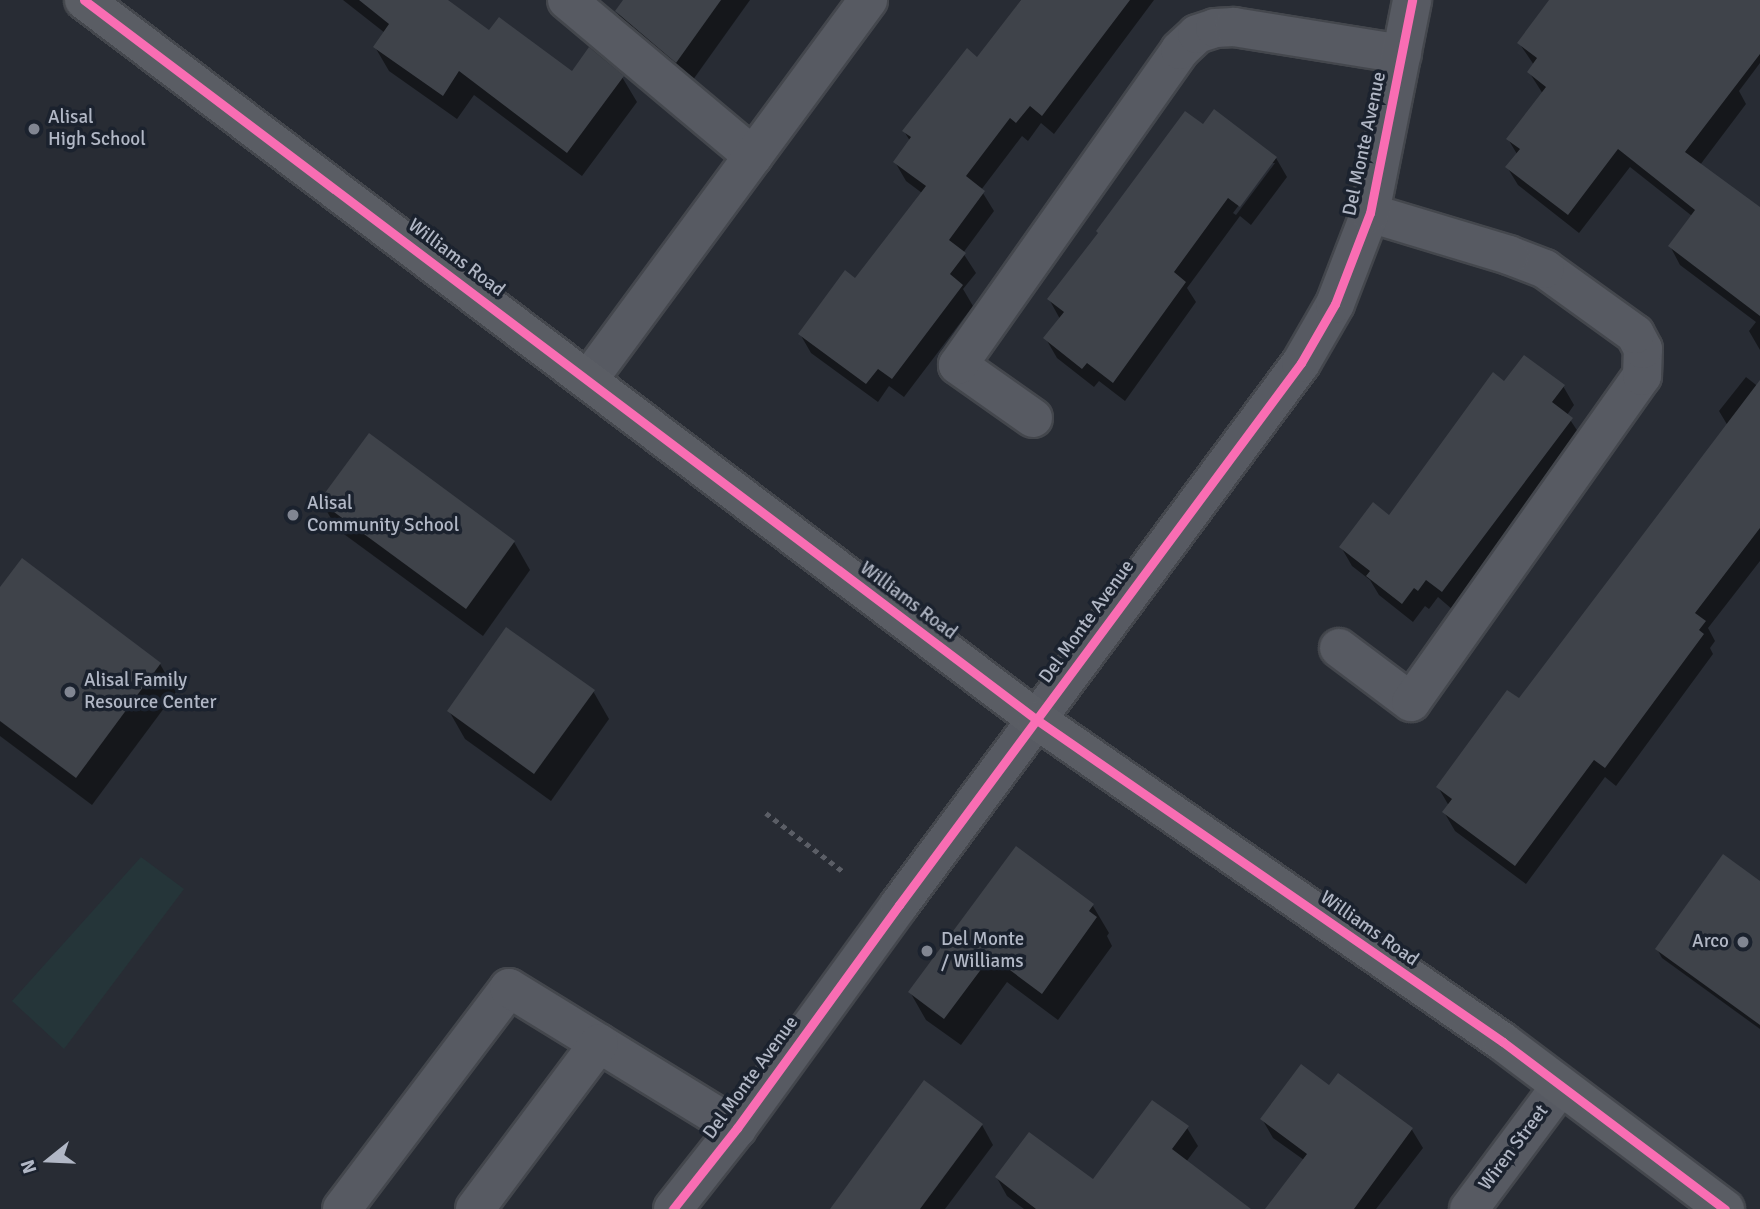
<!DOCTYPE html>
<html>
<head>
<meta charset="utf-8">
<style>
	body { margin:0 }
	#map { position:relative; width:1760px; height:1209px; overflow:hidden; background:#282c34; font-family:Signika,sans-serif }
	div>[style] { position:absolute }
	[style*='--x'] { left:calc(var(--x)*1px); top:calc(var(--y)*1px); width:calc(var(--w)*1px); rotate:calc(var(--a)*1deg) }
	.green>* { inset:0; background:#253539 }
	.shadow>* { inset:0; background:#0007 }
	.building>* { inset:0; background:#3f434a }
	.path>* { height:4.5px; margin-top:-2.25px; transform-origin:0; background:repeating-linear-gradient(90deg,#5b5e66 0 5px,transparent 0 10px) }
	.roads { filter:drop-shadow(2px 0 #44474d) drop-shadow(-2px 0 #44474d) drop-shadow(0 2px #44474d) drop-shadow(0 -2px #44474d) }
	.minor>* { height:38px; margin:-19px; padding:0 19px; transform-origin:19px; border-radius:19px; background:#575a62 }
	.major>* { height:38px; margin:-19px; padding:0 19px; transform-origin:19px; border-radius:19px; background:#5a5d64 }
	.cycleway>* { height:9px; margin:-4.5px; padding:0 4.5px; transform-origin:4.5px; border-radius:4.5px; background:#f96db3 }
	.dots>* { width:19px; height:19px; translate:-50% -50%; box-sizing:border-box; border:4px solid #1b222e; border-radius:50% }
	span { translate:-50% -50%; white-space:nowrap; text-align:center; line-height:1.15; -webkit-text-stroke:7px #1b222e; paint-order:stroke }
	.poi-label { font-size:19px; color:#b1b7c5 }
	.left { translate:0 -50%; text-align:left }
	.right { translate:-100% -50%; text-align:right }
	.street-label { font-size:19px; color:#b1b7c5 }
	.north { position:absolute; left:14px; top:1125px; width:70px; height:70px; -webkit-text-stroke:5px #1b222e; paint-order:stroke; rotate:252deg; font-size:19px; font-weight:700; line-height:28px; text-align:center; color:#b1b7c5 }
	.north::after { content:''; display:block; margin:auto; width:24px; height:32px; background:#b1b7c5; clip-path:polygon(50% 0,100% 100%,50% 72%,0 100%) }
</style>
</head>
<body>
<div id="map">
	<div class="green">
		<div style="clip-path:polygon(141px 857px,184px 889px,64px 1049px,12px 1001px)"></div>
	</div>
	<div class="shadow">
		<div style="clip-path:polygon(343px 0,445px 0,490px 32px,572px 74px,622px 77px,637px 102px,582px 176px,474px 95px,457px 119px,389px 71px,375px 47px,385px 33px)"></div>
		<div style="clip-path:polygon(625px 0,750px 0,690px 84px,630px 35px,617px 12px)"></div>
		<div style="clip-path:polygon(1021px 0,1154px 0,1054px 134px,1041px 123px,1028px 141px,1022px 136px,981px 190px,994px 211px,963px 253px,976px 273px,963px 289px,973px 306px,904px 397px,889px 386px,878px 402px,811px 353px,800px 334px,855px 280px,922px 193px,906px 181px,895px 162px,910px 141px,904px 131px,978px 60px)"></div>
		<div style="clip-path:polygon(1551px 0,1760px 0,1760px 63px,1739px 91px,1746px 104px,1700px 165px,1760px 209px,1760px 350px,1749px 331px,1756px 322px,1680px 265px,1670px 246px,1692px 216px,1630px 167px,1579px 233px,1518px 185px,1507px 167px,1517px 154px,1508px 139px,1543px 94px,1529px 72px,1534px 65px,1519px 43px)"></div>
		<div style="clip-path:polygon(evenodd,1203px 126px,1276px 158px,1287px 177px,1251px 225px,1240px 216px,1187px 288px,1196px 302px,1125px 401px,1099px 381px,1094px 387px,1057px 358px,1046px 339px,1060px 319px,1049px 299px,1203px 126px,1271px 163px,1275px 163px,1236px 215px,1233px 213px,1271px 163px)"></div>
		<div style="clip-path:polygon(1746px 377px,1760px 388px,1760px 561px,1708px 628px,1715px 641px,1710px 648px,1713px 654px,1616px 786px,1605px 777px,1526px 884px,1455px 831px,1444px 812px,1449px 806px,1438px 787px,1519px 700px,1728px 426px,1719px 411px)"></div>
		<div style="clip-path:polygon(1505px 383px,1563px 386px,1574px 405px,1567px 415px,1582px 438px,1453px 610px,1438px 597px,1429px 609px,1425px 606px,1413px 622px,1379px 595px,1370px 580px,1352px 566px,1341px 547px,1390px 517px)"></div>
		<div style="clip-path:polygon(321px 501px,514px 542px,530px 570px,483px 636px,337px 529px)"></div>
		<div style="clip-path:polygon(0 590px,160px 664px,176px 692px,92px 805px,0 736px)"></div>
		<div style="clip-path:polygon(593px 691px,609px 719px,551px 801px,465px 739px,449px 711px)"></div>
		<div style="clip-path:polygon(1760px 883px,1760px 1029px,1662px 958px,1657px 949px)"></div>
		<div style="clip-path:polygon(1093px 906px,1109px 933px,1107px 936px,1112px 946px,1058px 1020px,1007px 982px,961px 1045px,926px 1020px,910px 992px)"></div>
		<div style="clip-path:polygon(1339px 1075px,1412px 1130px,1423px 1148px,1376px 1209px,1267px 1209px,1304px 1160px,1273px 1138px,1262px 1119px,1329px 1087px)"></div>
		<div style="clip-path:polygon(925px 1082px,982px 1125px,993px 1145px,945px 1209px,832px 1209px)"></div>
		<div style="clip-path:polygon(1187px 1128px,1198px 1146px,1186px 1162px,1248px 1209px,1024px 1209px,1007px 1196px,997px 1178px,1093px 1182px)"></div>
	</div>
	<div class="building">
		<div style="clip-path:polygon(359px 0,448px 0,489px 30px,499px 17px,572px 71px,589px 47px,624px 76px,567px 153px,459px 71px,443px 96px,373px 47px,389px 24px)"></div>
		<div style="clip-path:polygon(623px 0,721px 0,676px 63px,615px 11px)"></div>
		<div style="clip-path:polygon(1021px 0,1130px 0,1042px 116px,1030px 106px,1016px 123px,1010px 118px,966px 176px,985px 191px,949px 240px,966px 253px,950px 274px,963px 285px,892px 379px,878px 369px,866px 384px,798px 334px,845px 270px,855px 278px,926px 186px,893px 162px,911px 137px,902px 131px,967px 48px,977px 57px)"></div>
		<div style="clip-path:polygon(1549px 0,1760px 0,1760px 54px,1685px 152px,1760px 207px,1760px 316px,1668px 246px,1695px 210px,1618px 149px,1568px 215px,1505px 167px,1520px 149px,1506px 139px,1546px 87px,1527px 72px,1537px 58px,1517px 43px)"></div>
		<div style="clip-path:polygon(1214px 109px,1277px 157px,1240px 207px,1228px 198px,1174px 272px,1186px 282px,1113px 383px,1087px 363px,1082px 369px,1043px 338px,1064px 312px,1047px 299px,1098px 233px,1096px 231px,1185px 111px,1203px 124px)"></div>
		<div style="clip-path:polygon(1524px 355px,1565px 385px,1552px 402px,1573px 418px,1442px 592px,1426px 580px,1418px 591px,1414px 588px,1402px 604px,1366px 576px,1370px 571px,1339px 547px,1373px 502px,1389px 515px,1493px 372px,1504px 381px)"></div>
		<div style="clip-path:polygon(1760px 380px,1760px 528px,1695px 613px,1706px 621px,1699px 630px,1704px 634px,1605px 768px,1594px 760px,1515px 866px,1442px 812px,1452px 799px,1436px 787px,1507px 690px,1519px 698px)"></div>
		<div style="clip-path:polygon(369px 433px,515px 541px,466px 609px,319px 501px)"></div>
		<div style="clip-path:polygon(22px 558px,161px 663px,76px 778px,0 721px,0 587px)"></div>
		<div style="clip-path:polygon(506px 627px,595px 690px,534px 774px,447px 711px)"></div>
		<div style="clip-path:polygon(1016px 846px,1094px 904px,1089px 911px,1097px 917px,1042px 994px,991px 956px,944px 1019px,908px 992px)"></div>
		<div style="clip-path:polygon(1723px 854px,1760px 881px,1760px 1025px,1655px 949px)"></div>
		<div style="clip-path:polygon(1301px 1064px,1329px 1085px,1338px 1073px,1413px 1128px,1354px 1209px,1265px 1209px,1307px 1154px,1260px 1119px)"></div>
		<div style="clip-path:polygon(924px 1080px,983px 1124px,920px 1209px,830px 1209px)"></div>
		<div style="clip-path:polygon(1152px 1100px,1189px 1126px,1172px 1149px,1251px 1209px,1036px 1209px,995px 1177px,1029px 1132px,1093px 1179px)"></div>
	</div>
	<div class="path">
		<div style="--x:766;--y:813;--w:99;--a:37.2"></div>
	</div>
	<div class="roads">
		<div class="minor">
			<div style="--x:567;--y:0;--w:243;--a:40"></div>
			<div style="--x:588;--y:380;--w:472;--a:-53.6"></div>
			<div style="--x:1033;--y:418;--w:92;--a:-144.8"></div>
			<div style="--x:958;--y:365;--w:385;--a:-54.8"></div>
			<div style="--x:1180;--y:50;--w:23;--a:-43"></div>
			<div style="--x:1197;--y:34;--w:19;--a:-18"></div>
			<div style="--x:1215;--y:28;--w:19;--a:-3"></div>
			<div style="--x:1234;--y:27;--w:170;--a:9.1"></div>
			<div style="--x:1339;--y:648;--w:90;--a:36.9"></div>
			<div style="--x:1411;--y:702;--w:400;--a:-54.7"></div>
			<div style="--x:1642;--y:376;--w:27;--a:-88"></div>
			<div style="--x:1643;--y:349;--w:17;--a:-118"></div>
			<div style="--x:1635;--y:334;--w:111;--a:-144.2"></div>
			<div style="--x:1545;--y:269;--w:39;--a:-159"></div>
			<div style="--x:1509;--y:255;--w:145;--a:-163.2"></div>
			<div style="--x:342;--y:1209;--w:277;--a:-52.9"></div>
			<div style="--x:509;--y:988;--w:268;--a:31.6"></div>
			<div style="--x:475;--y:1209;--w:207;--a:-53.2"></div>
			<div style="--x:673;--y:1209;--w:103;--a:-51.7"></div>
			<div style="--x:737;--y:1128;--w:276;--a:-54"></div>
			<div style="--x:899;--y:905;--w:675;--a:-53.44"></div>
			<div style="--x:1301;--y:363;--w:68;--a:-60"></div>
			<div style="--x:1335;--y:304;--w:97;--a:-69"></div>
			<div style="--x:1370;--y:213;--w:217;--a:-78.8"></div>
			<div style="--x:1469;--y:1209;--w:152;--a:-53.3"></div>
		</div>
		<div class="major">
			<div style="--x:84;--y:0;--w:1194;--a:37.07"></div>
			<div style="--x:1037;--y:720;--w:566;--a:34.64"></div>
			<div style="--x:1503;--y:1042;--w:278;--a:37"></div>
		</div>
	</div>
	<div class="cycleway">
		<div style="--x:84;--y:0;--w:1194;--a:37.07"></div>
		<div style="--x:1037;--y:720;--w:566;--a:34.64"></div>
		<div style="--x:1503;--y:1042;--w:278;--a:37"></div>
		<div style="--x:673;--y:1209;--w:103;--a:-51.7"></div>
		<div style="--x:737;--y:1128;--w:276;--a:-54"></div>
		<div style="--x:899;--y:905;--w:675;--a:-53.44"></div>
		<div style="--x:1301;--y:363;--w:68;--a:-60"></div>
		<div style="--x:1335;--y:304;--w:97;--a:-69"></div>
		<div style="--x:1370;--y:213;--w:217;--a:-78.8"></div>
	</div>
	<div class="dots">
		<div style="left:34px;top:129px;background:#818692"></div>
		<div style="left:293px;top:515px;background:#818692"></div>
		<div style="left:70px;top:692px;background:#818692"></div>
		<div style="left:1743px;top:942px;background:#818692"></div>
		<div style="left:927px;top:951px;background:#818692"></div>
	</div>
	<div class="poi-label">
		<span class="left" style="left:48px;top:129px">Alisal<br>High School</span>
		<span class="left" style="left:307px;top:515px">Alisal<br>Community School</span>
		<span class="left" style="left:84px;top:692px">Alisal Family<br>Resource Center</span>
		<span class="left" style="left:941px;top:951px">Del Monte<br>/ Williams</span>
		<span class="right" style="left:1729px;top:942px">Arco</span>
	</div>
	<div class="street-label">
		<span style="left:1365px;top:144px;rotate:-78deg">Del Monte Avenue</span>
		<span style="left:456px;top:258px;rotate:37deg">Williams Road</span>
		<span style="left:908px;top:601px;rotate:37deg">Williams Road</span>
		<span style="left:1087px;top:622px;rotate:-54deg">Del Monte Avenue</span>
		<span style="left:1369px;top:929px;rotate:35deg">Williams Road</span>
		<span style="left:751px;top:1078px;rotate:-54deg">Del Monte Avenue</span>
		<span style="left:1514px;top:1148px;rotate:-53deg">Wiren Street</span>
	</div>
	<div class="north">N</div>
</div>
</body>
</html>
